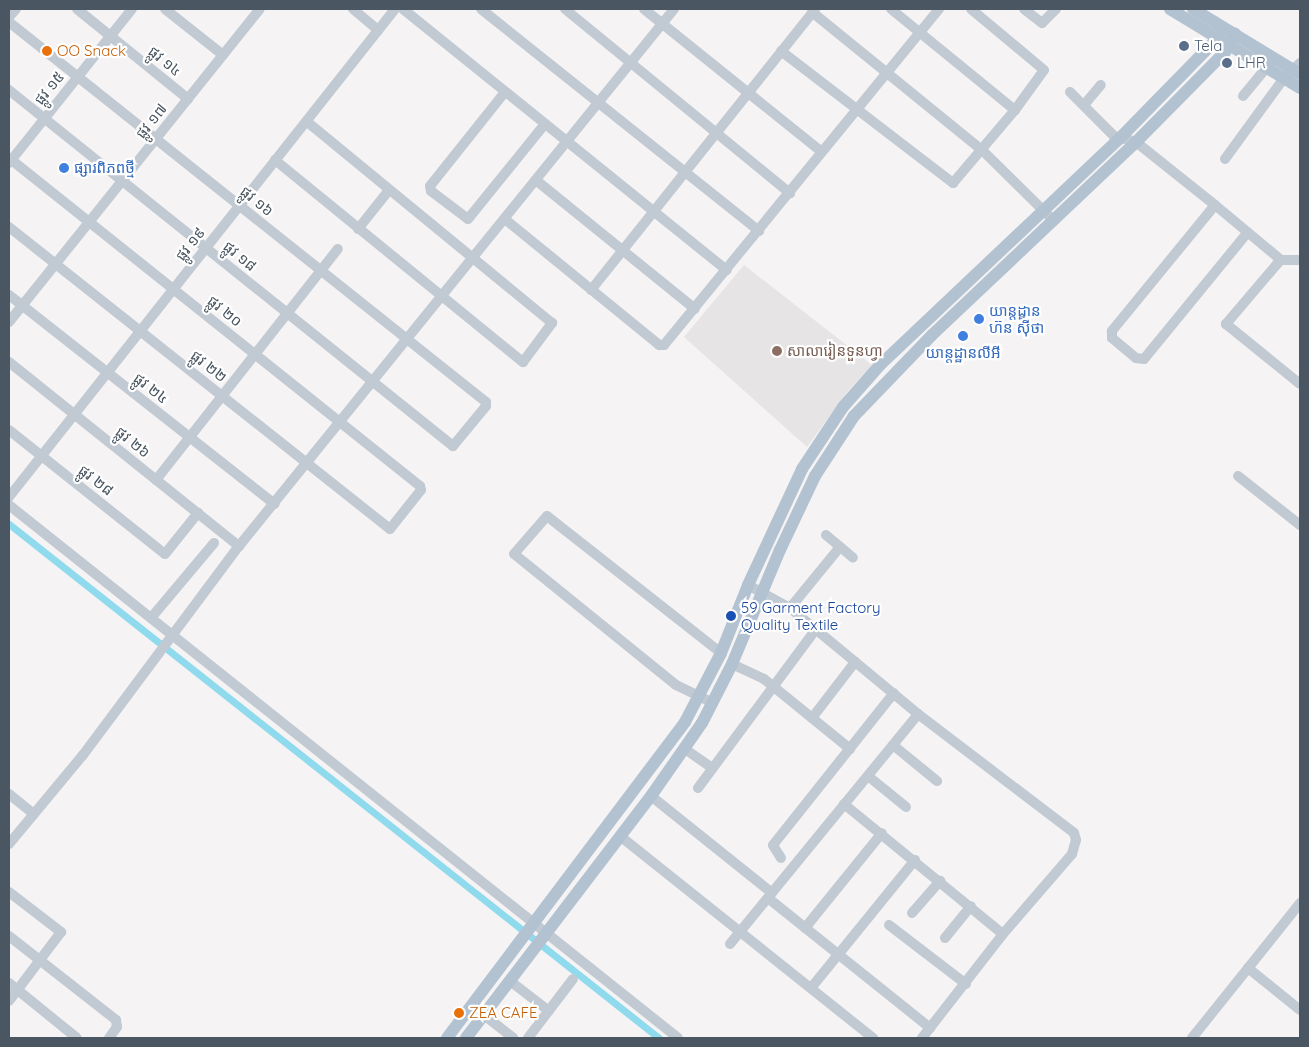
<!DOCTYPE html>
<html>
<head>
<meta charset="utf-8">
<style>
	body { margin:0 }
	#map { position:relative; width:1309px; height:1047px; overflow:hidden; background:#f5f3f3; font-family:Quicksand,"Noto Sans Khmer",sans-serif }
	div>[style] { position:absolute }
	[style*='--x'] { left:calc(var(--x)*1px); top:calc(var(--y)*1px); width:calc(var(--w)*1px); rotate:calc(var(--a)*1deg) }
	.education>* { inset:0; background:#e6e4e5 }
	.canal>* { height:7px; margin:-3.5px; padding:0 3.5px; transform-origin:3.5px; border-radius:3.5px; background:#90daee }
	.minor>* { height:10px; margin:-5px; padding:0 5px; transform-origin:5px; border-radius:5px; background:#c1cad2 }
	.major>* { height:12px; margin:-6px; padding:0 6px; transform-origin:6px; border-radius:6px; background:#b3c2d1 }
	.dots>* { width:14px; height:14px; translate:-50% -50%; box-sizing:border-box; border:2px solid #fff; border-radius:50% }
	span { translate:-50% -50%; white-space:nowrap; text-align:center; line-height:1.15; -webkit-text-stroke:4.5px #fff; paint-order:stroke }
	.service-label { font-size:15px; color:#4e5e75 }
	.left { translate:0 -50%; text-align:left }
	.food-label { font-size:15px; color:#c56008 }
	.street-label { font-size:15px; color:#4a5661 }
	.shop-label { font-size:15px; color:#366cbe }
	.education-label { font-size:15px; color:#785e54 }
	.transit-label { font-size:15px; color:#164399 }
	.frame { position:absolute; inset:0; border:10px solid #4a5661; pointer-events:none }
</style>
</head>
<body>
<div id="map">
	<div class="education">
		<div style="clip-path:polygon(744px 265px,872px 365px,847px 392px,807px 447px,684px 337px)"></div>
	</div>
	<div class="canal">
		<div style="--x:9;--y:524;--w:829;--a:38.34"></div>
	</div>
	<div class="minor">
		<div style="--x:77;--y:9;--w:143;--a:39"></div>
		<div style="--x:165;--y:9;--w:74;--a:38.4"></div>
		<div style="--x:353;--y:9;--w:33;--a:40"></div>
		<div style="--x:403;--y:9;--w:416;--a:38.9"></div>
		<div style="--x:481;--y:9;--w:356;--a:38.6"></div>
		<div style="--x:565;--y:9;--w:291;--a:39.3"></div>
		<div style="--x:644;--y:9;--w:228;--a:38.8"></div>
		<div style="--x:891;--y:9;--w:160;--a:39.2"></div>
		<div style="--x:1024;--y:9;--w:23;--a:38"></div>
		<div style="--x:1042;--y:23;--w:20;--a:-45"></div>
		<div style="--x:812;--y:12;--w:219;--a:39.1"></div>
		<div style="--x:982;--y:150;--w:101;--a:44.6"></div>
		<div style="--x:9;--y:17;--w:11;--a:-49"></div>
		<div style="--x:9;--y:22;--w:610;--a:38.54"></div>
		<div style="--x:486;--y:402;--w:4;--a:90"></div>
		<div style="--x:486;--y:406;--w:52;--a:129.5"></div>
		<div style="--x:453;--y:446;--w:569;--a:-141.28"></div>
		<div style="--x:781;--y:51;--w:217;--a:37.5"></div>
		<div style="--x:953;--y:183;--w:96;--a:-49.7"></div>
		<div style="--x:1015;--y:110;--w:49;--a:-54.1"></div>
		<div style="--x:1044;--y:70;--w:95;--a:-140.1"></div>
		<div style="--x:505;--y:92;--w:120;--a:128.6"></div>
		<div style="--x:430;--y:186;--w:5;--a:79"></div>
		<div style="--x:431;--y:191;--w:46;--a:37.1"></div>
		<div style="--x:468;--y:219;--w:122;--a:-51"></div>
		<div style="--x:1070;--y:92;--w:62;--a:45"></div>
		<div style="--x:1114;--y:136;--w:23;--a:15"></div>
		<div style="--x:1136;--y:142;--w:101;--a:38.6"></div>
		<div style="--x:1215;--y:205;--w:163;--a:129.3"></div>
		<div style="--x:1112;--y:331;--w:7;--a:90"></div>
		<div style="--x:1112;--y:338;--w:31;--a:40"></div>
		<div style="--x:1136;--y:358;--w:8;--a:7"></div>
		<div style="--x:1144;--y:359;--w:163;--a:-50.7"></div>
		<div style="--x:1243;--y:96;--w:44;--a:-50.5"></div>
		<div style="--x:1084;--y:105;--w:26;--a:-50"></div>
		<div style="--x:9;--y:158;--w:526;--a:38.59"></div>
		<div style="--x:420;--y:486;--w:4;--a:76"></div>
		<div style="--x:421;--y:490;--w:50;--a:128.5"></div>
		<div style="--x:390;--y:529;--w:486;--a:-141.6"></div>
		<div style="--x:1225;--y:159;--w:100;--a:-53.9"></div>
		<div style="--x:1284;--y:78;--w:22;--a:-43"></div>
		<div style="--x:275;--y:160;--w:320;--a:39.2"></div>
		<div style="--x:523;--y:362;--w:49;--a:-53.4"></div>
		<div style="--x:552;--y:323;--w:318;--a:-140.6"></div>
		<div style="--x:9;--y:163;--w:197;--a:-51.4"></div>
		<div style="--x:537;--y:181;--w:203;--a:39"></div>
		<div style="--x:1215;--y:205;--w:86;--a:39.8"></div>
		<div style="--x:506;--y:220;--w:198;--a:39.2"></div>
		<div style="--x:659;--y:345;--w:5;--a:0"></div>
		<div style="--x:664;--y:345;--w:434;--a:-50.7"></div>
		<div style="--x:358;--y:229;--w:50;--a:-51.5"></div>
		<div style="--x:1300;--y:260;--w:19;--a:180"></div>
		<div style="--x:1281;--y:260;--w:6;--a:135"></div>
		<div style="--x:1277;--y:264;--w:79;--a:130.4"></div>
		<div style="--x:1226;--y:324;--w:95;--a:39"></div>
		<div style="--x:591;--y:290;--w:359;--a:-51.4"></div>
		<div style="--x:9;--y:295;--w:338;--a:38.2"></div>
		<div style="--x:9;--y:322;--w:401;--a:-51.3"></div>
		<div style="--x:9;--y:362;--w:295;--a:38.7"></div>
		<div style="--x:9;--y:430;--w:199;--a:38.5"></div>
		<div style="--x:165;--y:554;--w:53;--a:-51.2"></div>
		<div style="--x:1238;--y:476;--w:79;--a:38.3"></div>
		<div style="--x:156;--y:480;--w:294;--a:-51.8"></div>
		<div style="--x:9;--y:497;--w:622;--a:-51.66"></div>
		<div style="--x:9;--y:505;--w:855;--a:38.54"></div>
		<div style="--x:826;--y:535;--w:35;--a:40"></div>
		<div style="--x:748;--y:585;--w:48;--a:28.7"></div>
		<div style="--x:790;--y:608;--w:166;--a:39.6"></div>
		<div style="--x:918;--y:714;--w:196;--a:37.3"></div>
		<div style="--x:1074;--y:833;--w:7;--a:74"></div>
		<div style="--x:1076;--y:840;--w:15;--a:106"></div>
		<div style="--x:1072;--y:854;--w:106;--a:130.8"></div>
		<div style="--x:790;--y:608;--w:79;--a:-50.7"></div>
		<div style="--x:151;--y:618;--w:98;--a:-50"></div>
		<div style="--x:732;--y:664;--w:35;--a:25"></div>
		<div style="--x:764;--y:679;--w:111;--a:39.1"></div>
		<div style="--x:713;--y:703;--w:41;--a:-154.1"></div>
		<div style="--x:676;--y:685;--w:208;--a:-141"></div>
		<div style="--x:514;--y:554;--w:50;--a:-49"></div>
		<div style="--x:547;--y:516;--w:221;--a:38.2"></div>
		<div style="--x:812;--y:718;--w:71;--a:-52.5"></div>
		<div style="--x:893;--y:745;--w:57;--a:39.3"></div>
		<div style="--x:685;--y:749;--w:33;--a:35"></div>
		<div style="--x:868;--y:776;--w:49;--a:39.2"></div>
		<div style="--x:698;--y:788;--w:198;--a:-53.4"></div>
		<div style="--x:9;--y:794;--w:32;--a:39"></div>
		<div style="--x:651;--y:796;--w:155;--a:38.7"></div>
		<div style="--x:844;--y:804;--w:205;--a:39.3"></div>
		<div style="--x:1003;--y:934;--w:132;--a:127.9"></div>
		<div style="--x:620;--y:836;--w:324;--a:38.6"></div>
		<div style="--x:9;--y:844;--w:116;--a:-50.3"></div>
		<div style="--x:83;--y:755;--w:261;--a:-53.3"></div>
		<div style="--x:239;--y:546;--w:691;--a:-50.99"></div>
		<div style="--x:781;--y:858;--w:15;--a:-122"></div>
		<div style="--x:773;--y:845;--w:194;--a:-51.5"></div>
		<div style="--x:9;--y:892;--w:66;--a:37.6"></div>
		<div style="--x:61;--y:932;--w:86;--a:127"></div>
		<div style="--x:768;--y:898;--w:208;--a:38.7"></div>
		<div style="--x:912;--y:913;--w:43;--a:-48.8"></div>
		<div style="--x:889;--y:925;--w:97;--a:37.5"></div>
		<div style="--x:805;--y:928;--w:122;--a:-51"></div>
		<div style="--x:9;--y:936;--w:136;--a:38.1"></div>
		<div style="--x:116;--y:1020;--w:7;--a:82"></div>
		<div style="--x:117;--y:1027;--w:14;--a:126"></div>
		<div style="--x:945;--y:938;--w:41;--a:-50.9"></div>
		<div style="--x:730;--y:944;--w:297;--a:-50.7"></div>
		<div style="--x:1248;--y:968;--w:67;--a:38.9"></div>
		<div style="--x:510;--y:981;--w:49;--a:37.6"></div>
		<div style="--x:9;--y:983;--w:87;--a:39"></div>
		<div style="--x:811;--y:988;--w:165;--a:-50.9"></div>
		<div style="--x:484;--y:1015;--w:37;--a:38"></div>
		<div style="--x:528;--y:1038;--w:74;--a:-52.7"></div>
		<div style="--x:1192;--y:1038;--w:173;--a:-51.3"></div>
	</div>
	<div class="major">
		<div style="--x:1170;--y:9;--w:152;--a:31.3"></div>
		<div style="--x:1193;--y:9;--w:125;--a:31.3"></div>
		<div style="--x:447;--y:1038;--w:396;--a:-53"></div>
		<div style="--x:685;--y:722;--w:78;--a:-62.4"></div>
		<div style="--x:721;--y:653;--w:73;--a:-68.3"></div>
		<div style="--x:748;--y:585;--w:128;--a:-65"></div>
		<div style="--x:802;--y:469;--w:74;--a:-56.5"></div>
		<div style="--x:843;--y:407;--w:56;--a:-48.6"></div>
		<div style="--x:880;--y:365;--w:329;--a:-43.4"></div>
		<div style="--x:1119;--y:139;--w:134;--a:-45.6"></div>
		<div style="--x:1213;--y:43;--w:18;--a:-61"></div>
		<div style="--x:466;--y:1038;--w:305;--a:-52.6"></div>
		<div style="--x:651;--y:796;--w:89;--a:-55.1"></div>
		<div style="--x:702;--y:723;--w:66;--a:-63"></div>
		<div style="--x:732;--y:664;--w:124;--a:-67.2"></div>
		<div style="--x:780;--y:550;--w:82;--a:-64.7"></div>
		<div style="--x:815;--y:476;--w:72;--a:-57"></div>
		<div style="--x:854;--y:416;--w:112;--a:-46.1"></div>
		<div style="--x:932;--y:335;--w:281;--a:-43.4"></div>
		<div style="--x:1136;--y:142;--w:127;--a:-45.3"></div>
		<div style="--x:1225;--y:52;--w:21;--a:-61"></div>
	</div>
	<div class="dots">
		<div style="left:1184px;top:46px;background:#5c6f8a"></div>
		<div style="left:47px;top:51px;background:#e8710a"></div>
		<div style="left:1227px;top:63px;background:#5c6f8a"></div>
		<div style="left:64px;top:168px;background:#3f7fe0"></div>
		<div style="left:979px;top:319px;background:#3f7fe0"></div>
		<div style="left:963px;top:336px;background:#3f7fe0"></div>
		<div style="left:777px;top:351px;background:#8d6e63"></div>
		<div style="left:731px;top:616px;background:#1a4fb4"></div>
		<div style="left:459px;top:1013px;background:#e8710a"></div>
	</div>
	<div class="service-label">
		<span class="left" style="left:1194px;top:46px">Tela</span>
		<span class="left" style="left:1237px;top:63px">LHR</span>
	</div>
	<div class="food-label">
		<span class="left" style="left:57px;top:51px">OO Snack</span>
		<span class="left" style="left:469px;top:1013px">ZEA CAFE</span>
	</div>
	<div class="street-label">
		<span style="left:165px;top:61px;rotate:39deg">ផ្លូវ ១៤</span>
		<span style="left:49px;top:88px;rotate:-51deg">ផ្លូវ ១៥</span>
		<span style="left:151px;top:121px;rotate:-51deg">ផ្លូវ ១៧</span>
		<span style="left:257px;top:201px;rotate:39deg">ផ្លូវ ១៦</span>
		<span style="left:190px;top:244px;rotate:-52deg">ផ្លូវ ១៩</span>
		<span style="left:240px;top:256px;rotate:39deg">ផ្លូវ ១៨</span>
		<span style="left:225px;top:311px;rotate:39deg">ផ្លូវ ២០</span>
		<span style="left:209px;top:366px;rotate:38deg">ផ្លូវ ២២</span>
		<span style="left:151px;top:388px;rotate:38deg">ផ្លូវ ២៤</span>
		<span style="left:133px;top:442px;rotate:39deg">ផ្លូវ ២៦</span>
		<span style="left:96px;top:480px;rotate:38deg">ផ្លូវ ២៨</span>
	</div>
	<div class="shop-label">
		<span class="left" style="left:74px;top:168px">ផ្សារពិភពថ្មី</span>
		<span class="left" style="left:989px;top:319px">យាន្ដដ្ឋាន<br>ហ៊ន ស៊ីថា</span>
		<span style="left:963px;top:353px">យាន្ដដ្ឋានលីអី</span>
	</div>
	<div class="education-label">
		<span class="left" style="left:787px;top:351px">សាលារៀនទួនហ្វា</span>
	</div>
	<div class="transit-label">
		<span class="left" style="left:741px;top:616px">59 Garment Factory<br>Quality Textile</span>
	</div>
	<div class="frame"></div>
</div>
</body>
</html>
